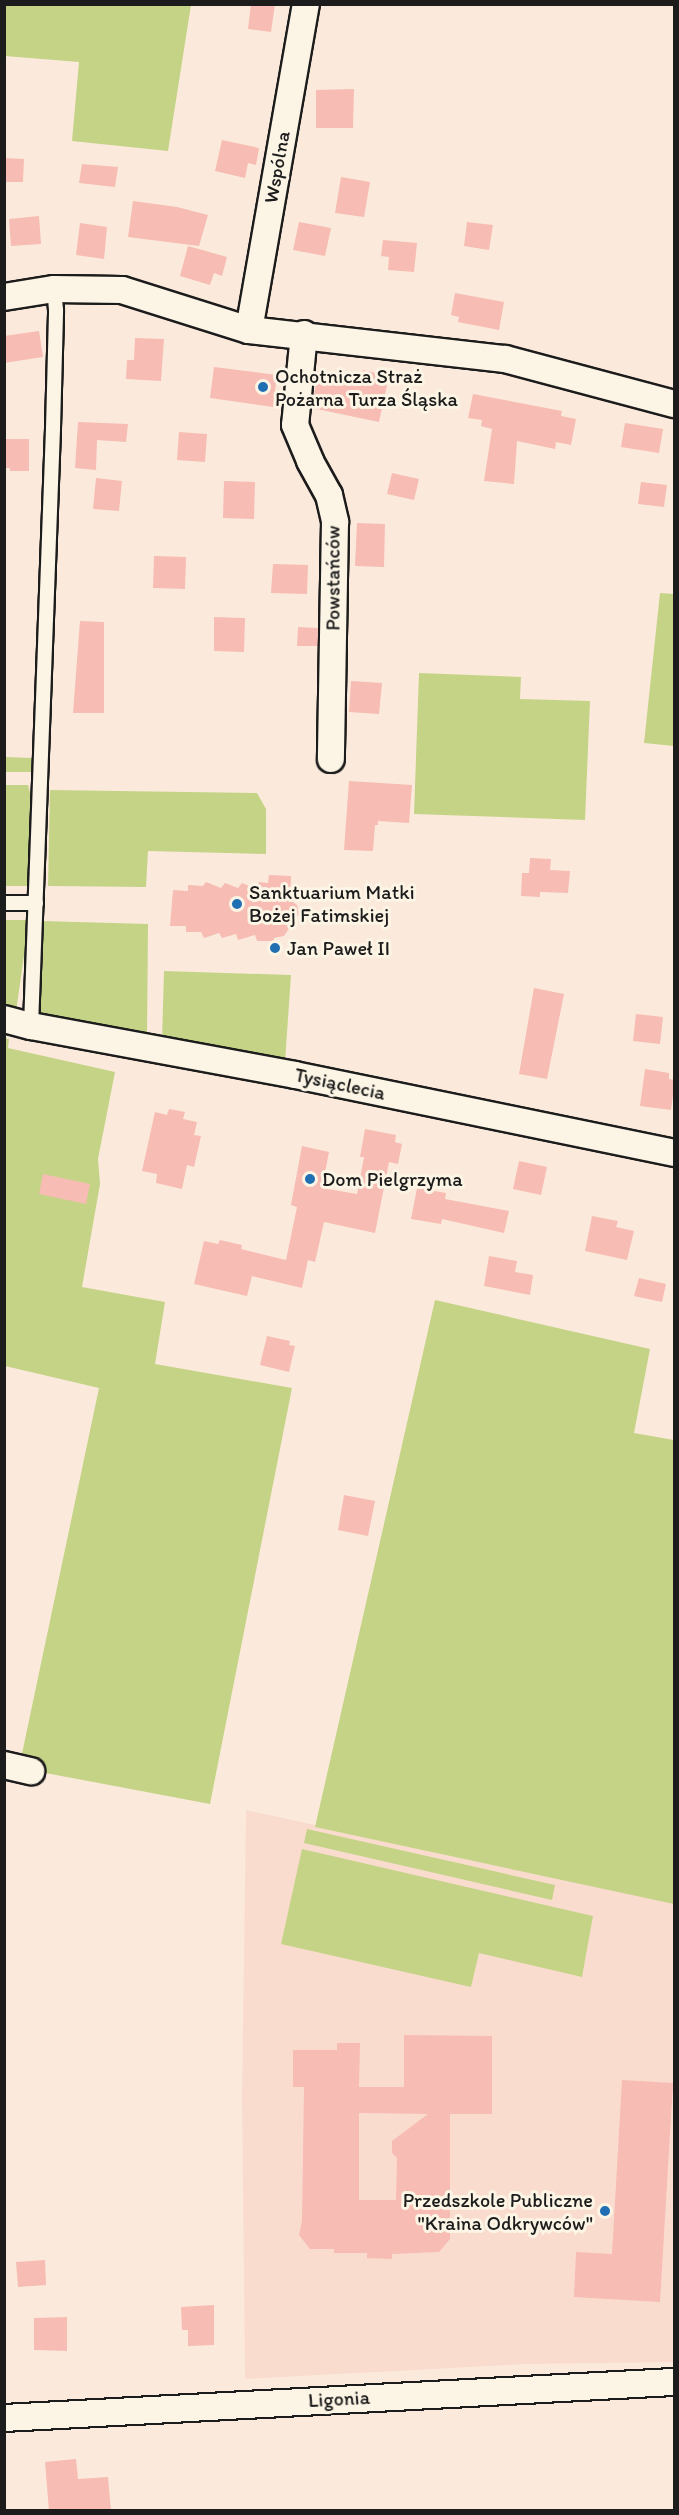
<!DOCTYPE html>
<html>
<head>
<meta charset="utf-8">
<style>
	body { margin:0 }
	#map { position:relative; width:679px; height:2515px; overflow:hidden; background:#fbeadb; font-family:Itim,sans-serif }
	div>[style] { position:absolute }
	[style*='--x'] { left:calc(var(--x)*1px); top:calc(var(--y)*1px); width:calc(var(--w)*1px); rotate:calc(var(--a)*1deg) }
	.built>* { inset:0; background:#fadccf }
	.green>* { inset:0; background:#c5d387 }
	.building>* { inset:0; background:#f7bcb3 }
	.roads { filter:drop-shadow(2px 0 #1c1c1c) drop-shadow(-2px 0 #1c1c1c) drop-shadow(0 2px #1c1c1c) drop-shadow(0 -2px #1c1c1c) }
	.lane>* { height:14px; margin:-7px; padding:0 7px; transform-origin:7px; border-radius:7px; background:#fcf5e5 }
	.street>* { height:26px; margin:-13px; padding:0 13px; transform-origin:13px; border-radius:13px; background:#fcf5e5 }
	.dots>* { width:16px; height:16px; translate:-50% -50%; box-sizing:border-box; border:3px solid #fcf5e5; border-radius:50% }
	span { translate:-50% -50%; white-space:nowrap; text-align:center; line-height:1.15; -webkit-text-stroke:6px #fcf5e5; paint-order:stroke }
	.street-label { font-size:20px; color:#1c1c1c }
	.poi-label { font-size:20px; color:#1c1c1c }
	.left { translate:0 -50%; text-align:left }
	.right { translate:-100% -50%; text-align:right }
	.frame { position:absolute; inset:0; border:6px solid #1c1c1c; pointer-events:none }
</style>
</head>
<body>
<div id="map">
	<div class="built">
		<div style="clip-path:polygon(246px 1810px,674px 1902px,674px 2362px,529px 2364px,245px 2379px,242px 2096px)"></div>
	</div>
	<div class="green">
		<div style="clip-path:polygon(4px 5px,191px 5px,168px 151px,72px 141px,79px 62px,5px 56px)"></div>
		<div style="clip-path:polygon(660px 593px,674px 594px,674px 746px,644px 743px)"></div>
		<div style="clip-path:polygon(419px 673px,521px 677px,520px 699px,590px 701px,585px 820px,414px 814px)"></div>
		<div style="clip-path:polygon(5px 757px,32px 758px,32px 772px,5px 772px)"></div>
		<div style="clip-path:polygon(5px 785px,28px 785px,32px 801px,29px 886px,5px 886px)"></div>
		<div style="clip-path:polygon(50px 790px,257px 793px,266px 809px,266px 854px,148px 851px,146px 887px,48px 886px)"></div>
		<div style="clip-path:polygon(4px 920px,29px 920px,16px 1012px,5px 1010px)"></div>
		<div style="clip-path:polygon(42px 921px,148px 924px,147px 1038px,40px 1018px)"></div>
		<div style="clip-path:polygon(164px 971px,291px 975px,285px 1062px,162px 1041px)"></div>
		<div style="clip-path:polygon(5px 1038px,9px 1039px,8px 1048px,115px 1072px,98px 1159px,100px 1184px,82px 1287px,165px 1302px,155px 1364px,292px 1388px,210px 1804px,19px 1768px,99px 1388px,5px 1366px)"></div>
		<div style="clip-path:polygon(435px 1300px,650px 1349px,634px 1433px,674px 1440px,674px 1904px,315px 1827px)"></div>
		<div style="clip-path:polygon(307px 1829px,555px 1885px,552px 1900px,304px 1843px)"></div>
		<div style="clip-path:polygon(302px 1849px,593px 1916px,582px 1977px,479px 1953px,471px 1987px,281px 1944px)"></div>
	</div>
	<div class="building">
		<div style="clip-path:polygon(251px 4px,275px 4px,271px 32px,248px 29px)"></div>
		<div style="clip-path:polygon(354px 89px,353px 128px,316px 128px,316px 90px)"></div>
		<div style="clip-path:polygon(222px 140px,259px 148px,256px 165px,248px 163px,245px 178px,215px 171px)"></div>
		<div style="clip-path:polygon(4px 158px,24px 159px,23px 182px,4px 182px)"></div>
		<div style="clip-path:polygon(82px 164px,118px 167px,115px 187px,79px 183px)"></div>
		<div style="clip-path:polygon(341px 177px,370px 182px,364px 217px,335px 213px)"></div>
		<div style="clip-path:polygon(133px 201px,177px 207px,208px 215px,199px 246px,128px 237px)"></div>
		<div style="clip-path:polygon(39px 216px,41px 244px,11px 246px,9px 219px)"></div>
		<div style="clip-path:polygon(299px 222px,331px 228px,325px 256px,293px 250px)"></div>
		<div style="clip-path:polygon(467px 222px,493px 225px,489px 250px,464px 246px)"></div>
		<div style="clip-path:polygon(80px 223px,107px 227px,104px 259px,76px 255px)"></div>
		<div style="clip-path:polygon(383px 240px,417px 243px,414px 272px,388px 270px,389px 257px,381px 256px)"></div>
		<div style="clip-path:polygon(188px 246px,227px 257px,222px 276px,214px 273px,210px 285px,180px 276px)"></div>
		<div style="clip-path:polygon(455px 293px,504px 302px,499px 330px,458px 322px,459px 317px,451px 315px)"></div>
		<div style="clip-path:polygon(39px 331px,43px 357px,4px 363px,4px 336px)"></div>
		<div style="clip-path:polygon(135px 338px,164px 339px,161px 381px,126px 379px,127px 360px,134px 360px)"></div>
		<div style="clip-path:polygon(214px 367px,277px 375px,273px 407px,210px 398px)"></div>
		<div style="clip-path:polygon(363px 370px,389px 376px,379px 422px,312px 408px,318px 371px,361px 379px)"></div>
		<div style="clip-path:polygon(473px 394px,562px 411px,561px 416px,576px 419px,571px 445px,556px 442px,555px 449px,517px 441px,514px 484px,484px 481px,492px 429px,481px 426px,482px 420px,468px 418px)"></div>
		<div style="clip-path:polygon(78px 422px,128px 424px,126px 442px,97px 440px,96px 470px,75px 468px)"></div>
		<div style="clip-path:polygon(625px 423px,663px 429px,659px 453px,621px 447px)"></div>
		<div style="clip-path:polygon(179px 432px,207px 434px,205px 462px,177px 460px)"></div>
		<div style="clip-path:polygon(4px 439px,29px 439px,29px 471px,10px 471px,10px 468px,4px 468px)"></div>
		<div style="clip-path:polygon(392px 473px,419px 479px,414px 500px,387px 494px)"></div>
		<div style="clip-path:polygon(96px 478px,122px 481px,119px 511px,93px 509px)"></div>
		<div style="clip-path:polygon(224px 481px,255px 482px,254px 519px,223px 518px)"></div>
		<div style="clip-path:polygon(641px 482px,667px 485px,664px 507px,638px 504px)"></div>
		<div style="clip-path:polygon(357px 523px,385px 524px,384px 567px,355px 566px)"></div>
		<div style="clip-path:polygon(154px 556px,186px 557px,185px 589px,153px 588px)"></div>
		<div style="clip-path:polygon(273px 564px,308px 565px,307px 594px,271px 593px)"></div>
		<div style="clip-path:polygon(214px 617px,245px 618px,244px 652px,214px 651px)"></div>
		<div style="clip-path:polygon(80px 621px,104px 622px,104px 713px,73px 713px)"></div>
		<div style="clip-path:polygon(298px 627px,318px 628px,318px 646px,297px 646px)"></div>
		<div style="clip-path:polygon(351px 681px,382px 683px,379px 714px,349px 712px)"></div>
		<div style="clip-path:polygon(349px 781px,412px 785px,409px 823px,378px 821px,378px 825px,375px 825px,373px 851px,344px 850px)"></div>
		<div style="clip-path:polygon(530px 858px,551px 859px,550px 870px,570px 871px,568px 893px,540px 892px,540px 897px,521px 896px,522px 873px,529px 873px)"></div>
		<div style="clip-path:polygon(269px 875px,291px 876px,290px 900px,297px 905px,299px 914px,284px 936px,274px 938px,274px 941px,257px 941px,255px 935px,238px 940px,236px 934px,222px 938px,219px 933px,204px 938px,201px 932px,186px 932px,186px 926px,170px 926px,173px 890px,188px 891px,188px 885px,203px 886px,206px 882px,221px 888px,225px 883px,238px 888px,242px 883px,256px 889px,259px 882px,268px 883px)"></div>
		<div style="clip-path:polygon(534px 988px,564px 994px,547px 1079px,519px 1074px)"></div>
		<div style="clip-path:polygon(636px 1014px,663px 1017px,660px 1044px,633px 1041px)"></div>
		<div style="clip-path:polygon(645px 1069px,669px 1073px,669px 1079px,675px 1080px,671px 1110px,640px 1106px)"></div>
		<div style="clip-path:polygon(169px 1109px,185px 1112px,183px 1119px,197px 1122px,194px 1135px,201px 1136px,194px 1167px,187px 1165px,182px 1189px,156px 1183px,157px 1174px,142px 1171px,155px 1112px,167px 1115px)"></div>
		<div style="clip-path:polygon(365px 1129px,396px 1135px,395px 1142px,402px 1144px,398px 1164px,389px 1162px,375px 1233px,324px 1222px,315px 1262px,308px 1260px,302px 1288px,252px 1276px,247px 1296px,194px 1284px,204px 1241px,218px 1244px,220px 1240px,242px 1245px,241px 1249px,286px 1260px,297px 1207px,291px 1205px,302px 1146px,329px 1152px,322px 1188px,357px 1194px,364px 1157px,360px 1157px)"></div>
		<div style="clip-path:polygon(519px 1161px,547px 1167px,541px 1195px,513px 1189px)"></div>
		<div style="clip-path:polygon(43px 1174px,90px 1184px,86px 1204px,39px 1194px)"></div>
		<div style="clip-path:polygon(417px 1188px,446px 1193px,445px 1199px,509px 1211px,504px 1233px,442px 1219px,441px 1224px,411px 1219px)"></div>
		<div style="clip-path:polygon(592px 1216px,618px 1221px,616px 1227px,634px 1231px,627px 1260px,585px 1251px)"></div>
		<div style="clip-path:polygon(489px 1256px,517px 1261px,515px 1272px,533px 1275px,530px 1295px,484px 1286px)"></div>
		<div style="clip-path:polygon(639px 1278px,666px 1284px,662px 1302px,634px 1296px)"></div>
		<div style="clip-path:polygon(267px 1336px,290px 1341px,289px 1345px,295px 1346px,289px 1372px,260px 1365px)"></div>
		<div style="clip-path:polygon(344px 1495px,375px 1501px,368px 1536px,338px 1530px)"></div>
		<div style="clip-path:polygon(evenodd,404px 2035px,492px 2036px,492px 2114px,450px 2114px,450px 2239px,439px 2252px,392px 2254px,392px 2259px,367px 2258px,367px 2253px,334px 2253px,334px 2249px,310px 2249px,299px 2235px,302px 2221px,304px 2087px,293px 2087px,293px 2050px,337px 2050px,337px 2043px,360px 2043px,359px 2087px,404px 2087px,404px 2035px,359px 2113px,428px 2114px,392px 2141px,392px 2153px,397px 2158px,396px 2200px,359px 2200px,359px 2113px)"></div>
		<div style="clip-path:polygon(622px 2080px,673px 2083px,660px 2302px,574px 2297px,576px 2252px,612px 2254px)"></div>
		<div style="clip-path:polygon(45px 2260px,46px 2285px,18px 2287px,16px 2262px)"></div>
		<div style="clip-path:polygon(214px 2305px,214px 2345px,188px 2346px,188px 2330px,182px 2330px,181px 2307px)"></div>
		<div style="clip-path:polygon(67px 2317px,67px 2351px,34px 2350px,34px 2318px)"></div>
		<div style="clip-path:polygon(76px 2459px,78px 2479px,108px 2477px,111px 2511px,49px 2511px,45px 2462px)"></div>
	</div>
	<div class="roads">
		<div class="lane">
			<div style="--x:4;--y:903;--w:32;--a:0"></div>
			<div style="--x:31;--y:1026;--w:598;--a:-87.89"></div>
			<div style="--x:53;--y:428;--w:118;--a:-88.5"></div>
			<div style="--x:56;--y:310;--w:21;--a:-95"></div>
		</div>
		<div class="street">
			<div style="--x:4;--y:297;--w:51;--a:-9.1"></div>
			<div style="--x:54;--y:289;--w:68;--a:0.8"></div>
			<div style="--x:122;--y:290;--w:133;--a:17.5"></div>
			<div style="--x:249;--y:330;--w:258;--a:6.5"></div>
			<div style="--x:505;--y:359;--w:175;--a:14.9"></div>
			<div style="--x:249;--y:330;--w:331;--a:-80.1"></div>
			<div style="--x:304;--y:334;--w:91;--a:95.6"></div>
			<div style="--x:295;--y:425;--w:39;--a:67"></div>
			<div style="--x:310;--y:461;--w:39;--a:61"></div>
			<div style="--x:329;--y:495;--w:28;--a:77"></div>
			<div style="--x:335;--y:522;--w:237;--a:91"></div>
			<div style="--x:4;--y:1019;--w:28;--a:15"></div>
			<div style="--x:31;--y:1026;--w:269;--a:10.5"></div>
			<div style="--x:295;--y:1075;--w:387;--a:11.6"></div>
			<div style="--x:4;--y:1765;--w:28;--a:13"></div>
			<div style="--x:4;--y:2418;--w:671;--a:-3.08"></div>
		</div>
	</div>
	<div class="dots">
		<div style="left:263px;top:387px;background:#1f6fb2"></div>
		<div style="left:237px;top:904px;background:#1f6fb2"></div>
		<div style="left:275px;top:948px;background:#1f6fb2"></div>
		<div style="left:310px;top:1179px;background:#1f6fb2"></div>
		<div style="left:605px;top:2211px;background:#1f6fb2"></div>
	</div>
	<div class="street-label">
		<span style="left:277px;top:167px;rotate:-80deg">Wspólna</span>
		<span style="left:333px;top:578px;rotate:-90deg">Powstańców</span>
		<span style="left:340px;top:1084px;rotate:12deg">Tysiąclecia</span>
		<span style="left:339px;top:2399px;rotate:-3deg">Ligonia</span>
	</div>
	<div class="poi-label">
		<span class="left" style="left:275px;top:388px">Ochotnicza Straż<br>Pożarna Turza Śląska</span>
		<span class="left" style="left:249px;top:904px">Sanktuarium Matki<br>Bożej Fatimskiej</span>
		<span class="left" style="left:287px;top:948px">Jan Paweł II</span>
		<span class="left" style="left:322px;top:1179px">Dom Pielgrzyma</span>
		<span class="right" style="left:593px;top:2212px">Przedszkole Publiczne<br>"Kraina Odkrywców"</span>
	</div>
	<div class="frame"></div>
</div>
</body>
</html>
